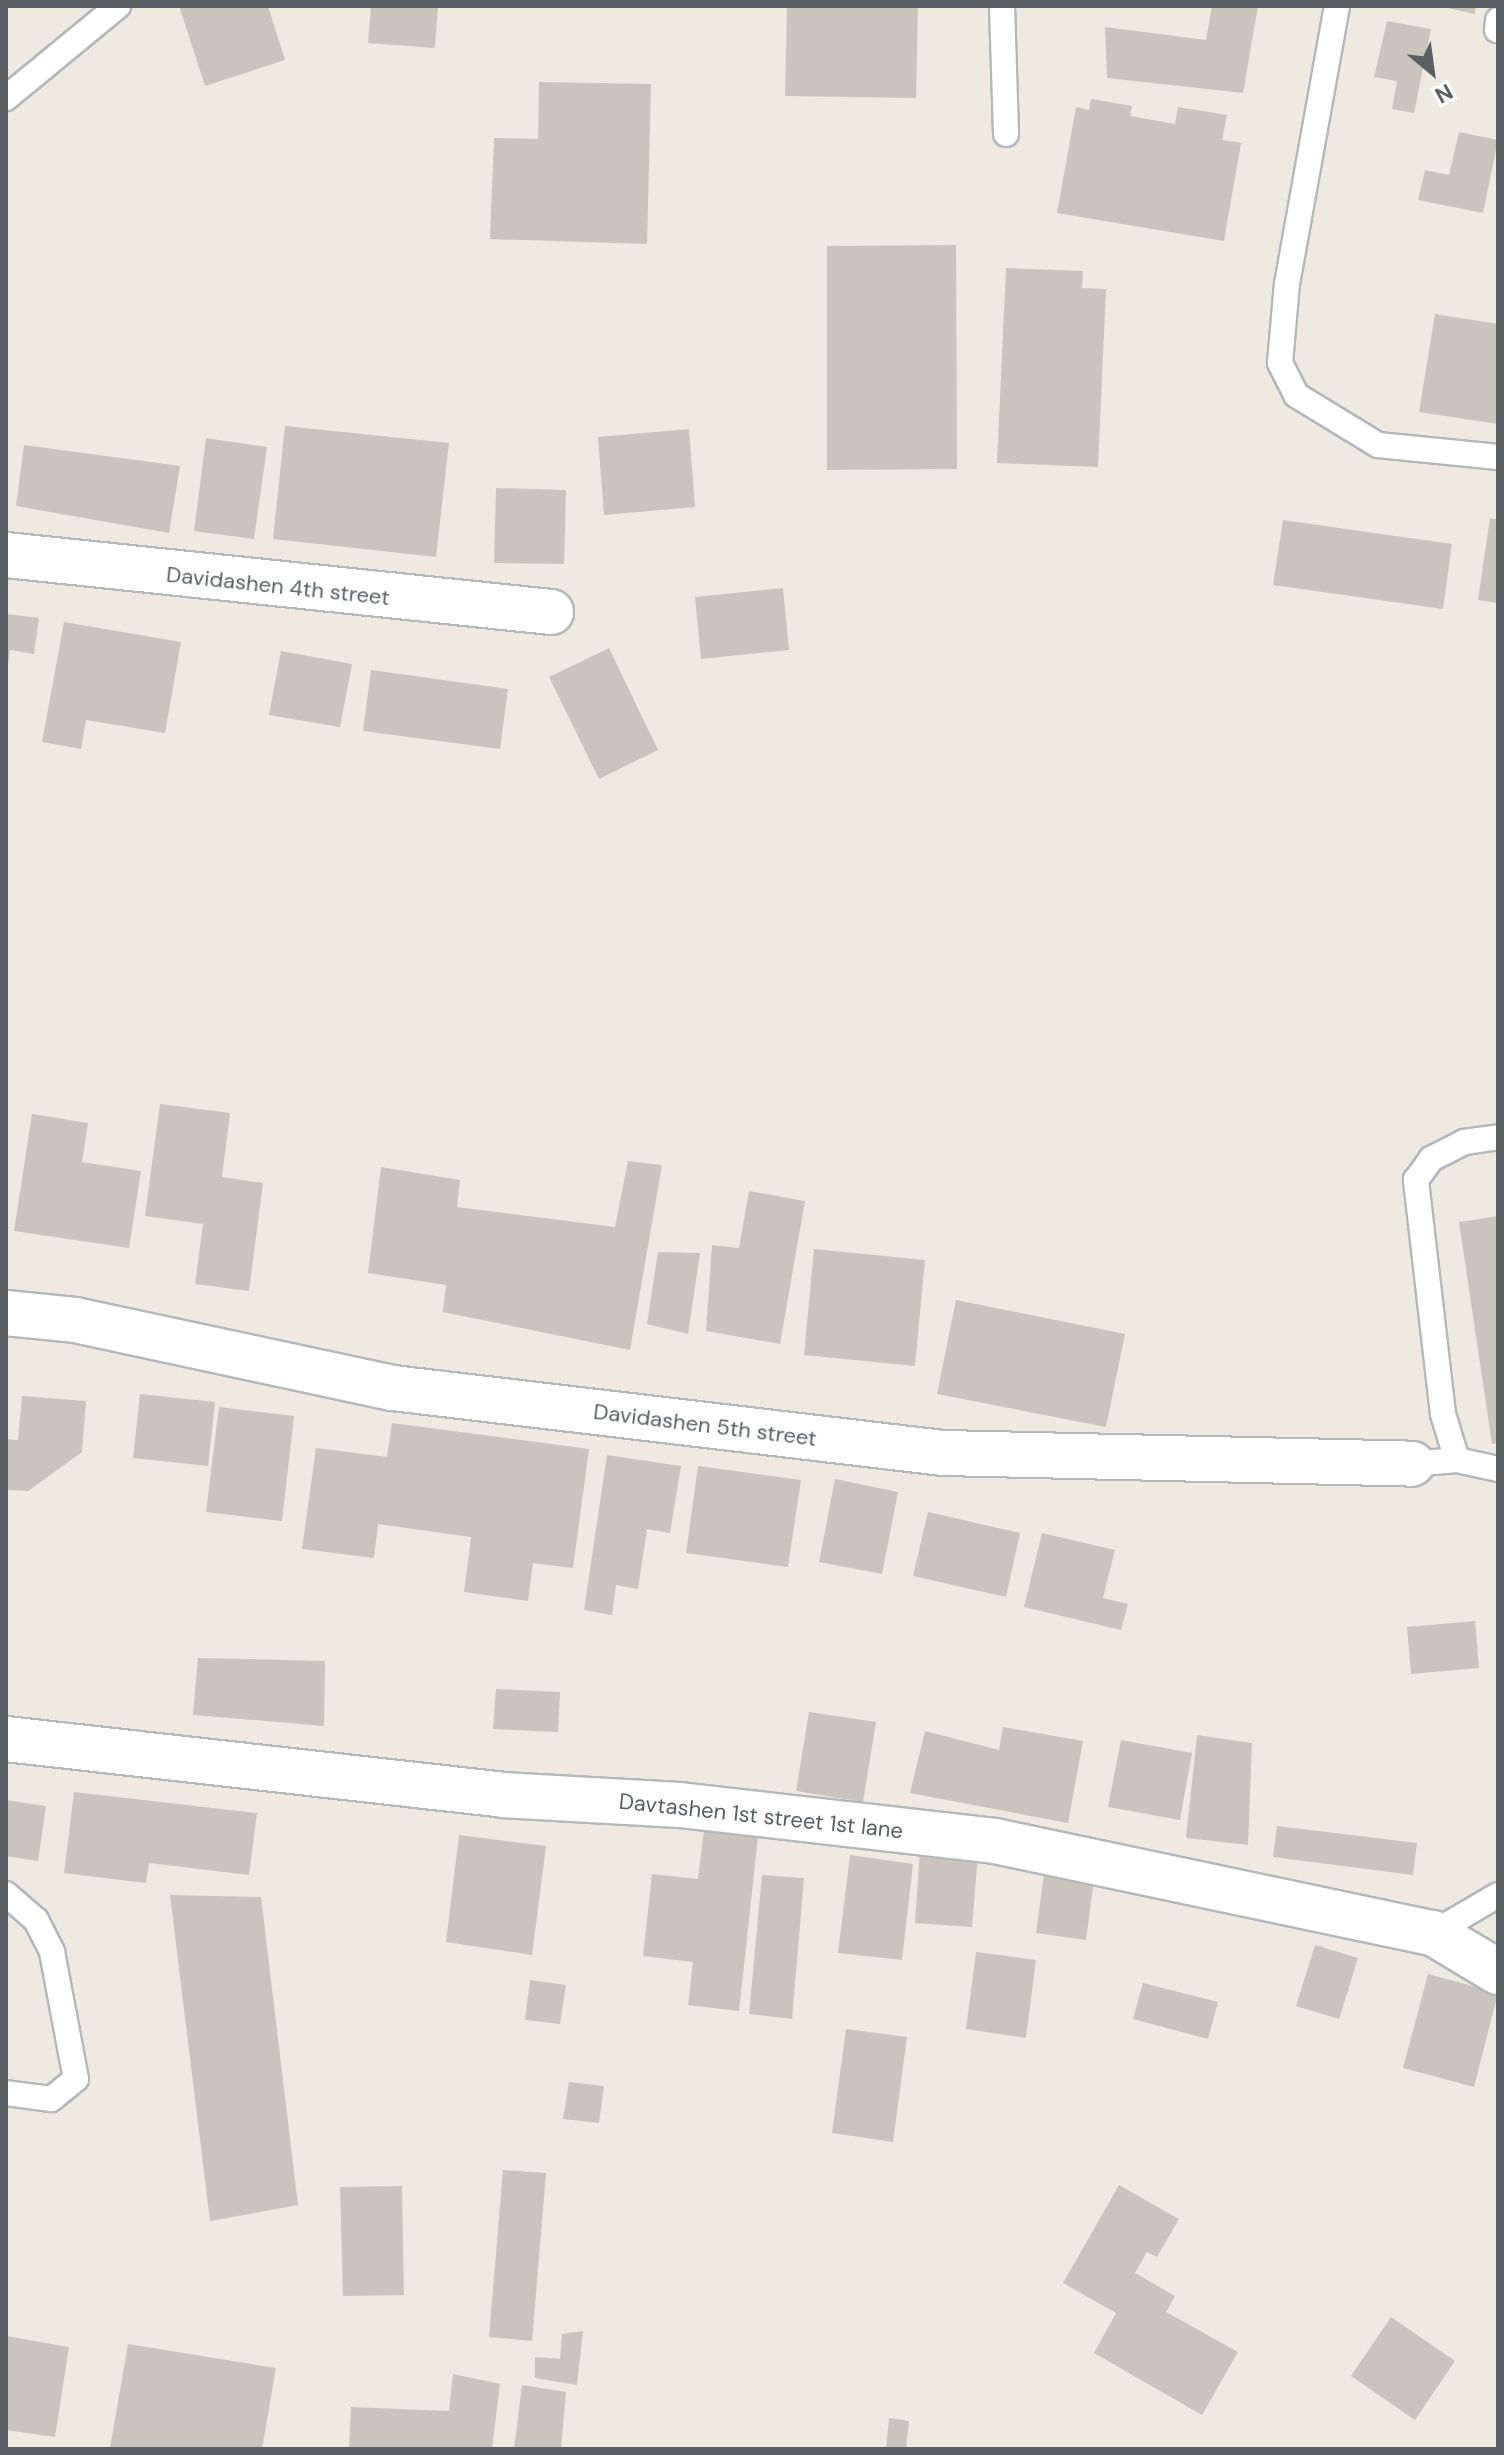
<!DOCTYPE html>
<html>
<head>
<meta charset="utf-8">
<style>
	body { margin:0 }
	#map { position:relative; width:1504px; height:2455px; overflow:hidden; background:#eeeae1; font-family:"DM Sans",sans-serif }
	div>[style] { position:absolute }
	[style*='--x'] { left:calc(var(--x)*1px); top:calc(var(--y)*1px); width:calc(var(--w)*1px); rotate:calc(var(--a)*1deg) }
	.building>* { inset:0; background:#c9c5be }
	.roads { filter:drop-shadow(2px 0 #b4b8bd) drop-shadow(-2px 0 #b4b8bd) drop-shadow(0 2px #b4b8bd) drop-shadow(0 -2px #b4b8bd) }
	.lane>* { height:24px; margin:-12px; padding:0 12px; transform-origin:12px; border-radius:12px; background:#fff }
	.street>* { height:44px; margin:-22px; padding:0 22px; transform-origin:22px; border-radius:22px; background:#fff }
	span { translate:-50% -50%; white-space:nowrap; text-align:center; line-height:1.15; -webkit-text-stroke:8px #fff; paint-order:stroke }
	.street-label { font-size:22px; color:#5a5f63 }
	.frame { position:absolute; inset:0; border:8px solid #5a5f63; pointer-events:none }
	.north { position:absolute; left:1392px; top:32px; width:80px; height:80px; -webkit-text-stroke:6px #fff; paint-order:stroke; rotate:151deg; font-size:22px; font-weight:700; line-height:32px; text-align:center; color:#5a5f63 }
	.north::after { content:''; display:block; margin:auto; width:28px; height:36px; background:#5a5f63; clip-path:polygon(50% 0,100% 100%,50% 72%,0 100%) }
</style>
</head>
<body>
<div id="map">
	<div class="building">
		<div style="clip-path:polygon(179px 6px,268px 6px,285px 60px,205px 86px)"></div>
		<div style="clip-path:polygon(371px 6px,438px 6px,435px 48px,368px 43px)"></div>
		<div style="clip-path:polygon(787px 6px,918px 6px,916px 98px,785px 96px)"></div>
		<div style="clip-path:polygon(1212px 6px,1258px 6px,1243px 93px,1107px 78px,1105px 27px,1206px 40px)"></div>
		<div style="clip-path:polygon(1438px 6px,1476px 6px,1475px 14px)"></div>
		<div style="clip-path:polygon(1387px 21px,1431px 29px,1414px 113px,1392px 109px,1397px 81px,1374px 77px)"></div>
		<div style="clip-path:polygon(539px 82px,651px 84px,647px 244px,490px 239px,494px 138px,538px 139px)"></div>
		<div style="clip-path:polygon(1091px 99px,1132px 106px,1130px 116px,1175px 124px,1178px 107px,1227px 115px,1222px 140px,1241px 143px,1224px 241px,1057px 213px,1076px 107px,1089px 110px)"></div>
		<div style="clip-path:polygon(1459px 132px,1498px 140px,1483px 213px,1418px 200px,1425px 170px,1449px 175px)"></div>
		<div style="clip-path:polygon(956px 245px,957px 469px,827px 470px,827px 246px)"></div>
		<div style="clip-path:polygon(1006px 268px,1083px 271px,1082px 288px,1106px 289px,1098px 467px,997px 463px)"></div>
		<div style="clip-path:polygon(1435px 314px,1498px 324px,1498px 424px,1419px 412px)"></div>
		<div style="clip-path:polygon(285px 426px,449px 443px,436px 557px,273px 539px)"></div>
		<div style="clip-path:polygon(689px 429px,695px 507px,604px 515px,598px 437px)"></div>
		<div style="clip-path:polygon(206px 438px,267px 447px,254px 539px,194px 531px)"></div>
		<div style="clip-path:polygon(24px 445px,180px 466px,169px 533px,16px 506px)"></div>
		<div style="clip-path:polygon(496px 488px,566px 490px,564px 564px,494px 563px)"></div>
		<div style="clip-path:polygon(1490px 518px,1498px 520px,1498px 603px,1478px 600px)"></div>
		<div style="clip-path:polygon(1283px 520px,1452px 544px,1443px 609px,1273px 585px)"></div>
		<div style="clip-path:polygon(783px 588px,789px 650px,701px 659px,695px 597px)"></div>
		<div style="clip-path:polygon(6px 614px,39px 618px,34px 654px,10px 650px,8px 665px)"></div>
		<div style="clip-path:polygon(64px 622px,181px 642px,165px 733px,86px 720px,81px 749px,42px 742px)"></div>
		<div style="clip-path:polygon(609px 648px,658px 750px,599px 779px,549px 677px)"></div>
		<div style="clip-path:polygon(281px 651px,352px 664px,340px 727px,269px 715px)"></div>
		<div style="clip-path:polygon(371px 670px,508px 689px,500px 749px,363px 731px)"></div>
		<div style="clip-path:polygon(160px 1104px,230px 1113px,222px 1177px,263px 1183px,249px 1291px,195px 1284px,203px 1224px,145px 1216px)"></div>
		<div style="clip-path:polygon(32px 1114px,88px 1123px,82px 1162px,141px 1171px,129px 1248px,14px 1231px)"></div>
		<div style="clip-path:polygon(628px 1161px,662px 1165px,630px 1350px,443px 1312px,446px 1285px,368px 1273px,381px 1167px,460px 1180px,457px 1207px,615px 1227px)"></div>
		<div style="clip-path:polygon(749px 1191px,805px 1201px,780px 1344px,706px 1331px,712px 1245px,739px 1248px)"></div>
		<div style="clip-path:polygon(1498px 1216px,1498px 1443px,1492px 1444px,1459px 1222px)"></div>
		<div style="clip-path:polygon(814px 1249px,925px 1260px,915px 1366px,804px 1355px)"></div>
		<div style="clip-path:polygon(658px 1252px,700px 1253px,688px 1334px,647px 1324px)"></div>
		<div style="clip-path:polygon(956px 1300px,1125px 1334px,1106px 1427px,937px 1394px)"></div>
		<div style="clip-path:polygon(140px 1394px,215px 1402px,208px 1466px,133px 1458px)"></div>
		<div style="clip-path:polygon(22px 1396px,86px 1401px,82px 1452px,28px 1491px,6px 1490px,6px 1439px,18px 1440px)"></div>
		<div style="clip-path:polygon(219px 1407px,294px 1416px,282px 1521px,206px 1512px)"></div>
		<div style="clip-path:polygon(392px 1423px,589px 1449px,573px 1568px,533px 1563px,528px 1601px,464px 1592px,471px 1537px,378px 1524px,374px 1558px,302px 1549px,316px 1448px,387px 1457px)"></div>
		<div style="clip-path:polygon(607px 1455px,681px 1466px,670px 1533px,647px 1529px,638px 1589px,616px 1585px,612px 1615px,584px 1610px)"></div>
		<div style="clip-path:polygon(698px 1466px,801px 1480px,788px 1567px,686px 1553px)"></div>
		<div style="clip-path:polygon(835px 1479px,898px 1492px,882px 1574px,819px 1562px)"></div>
		<div style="clip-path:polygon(928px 1512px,1020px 1533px,1006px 1597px,913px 1576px)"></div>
		<div style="clip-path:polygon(1042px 1533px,1115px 1550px,1103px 1598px,1128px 1604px,1121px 1630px,1024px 1607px)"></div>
		<div style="clip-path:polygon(1475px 1621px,1479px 1668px,1411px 1674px,1407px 1627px)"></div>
		<div style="clip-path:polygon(198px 1658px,325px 1661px,324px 1726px,193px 1715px)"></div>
		<div style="clip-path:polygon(496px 1689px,560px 1692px,558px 1732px,493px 1729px)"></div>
		<div style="clip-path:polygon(809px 1712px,876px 1722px,863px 1802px,796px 1791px)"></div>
		<div style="clip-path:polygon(1003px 1727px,1083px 1741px,1068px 1823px,910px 1793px,925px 1731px,999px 1750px)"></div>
		<div style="clip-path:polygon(1197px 1735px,1252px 1743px,1248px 1845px,1186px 1838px)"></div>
		<div style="clip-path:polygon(1121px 1740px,1192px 1753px,1180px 1820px,1108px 1807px)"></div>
		<div style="clip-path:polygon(74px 1792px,257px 1813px,249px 1875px,149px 1863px,146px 1883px,64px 1873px)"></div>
		<div style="clip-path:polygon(6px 1800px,46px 1806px,38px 1861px,6px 1856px)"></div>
		<div style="clip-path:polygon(705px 1822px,759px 1828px,739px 2011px,688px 2005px,693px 1962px,643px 1956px,652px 1874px,698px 1879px)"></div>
		<div style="clip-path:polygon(1277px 1826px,1417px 1843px,1413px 1875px,1273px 1857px)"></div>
		<div style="clip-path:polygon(459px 1835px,546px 1846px,532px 1955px,446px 1942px)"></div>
		<div style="clip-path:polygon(920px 1849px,978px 1853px,972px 1927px,915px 1923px)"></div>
		<div style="clip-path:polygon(850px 1855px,913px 1864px,902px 1960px,838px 1953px)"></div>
		<div style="clip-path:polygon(1044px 1874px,1094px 1880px,1086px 1940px,1036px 1933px)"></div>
		<div style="clip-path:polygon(762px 1875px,804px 1878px,792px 2019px,749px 2014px)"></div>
		<div style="clip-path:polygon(170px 1895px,261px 1897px,298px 2205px,210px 2221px)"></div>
		<div style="clip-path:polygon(1315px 1945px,1358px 1958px,1339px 2019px,1296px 2006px)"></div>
		<div style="clip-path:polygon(976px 1952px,1036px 1960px,1026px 2038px,966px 2029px)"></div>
		<div style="clip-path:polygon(1428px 1974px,1498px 1993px,1474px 2087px,1403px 2068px)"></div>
		<div style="clip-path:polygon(530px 1980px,566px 1985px,560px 2024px,525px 2020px)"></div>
		<div style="clip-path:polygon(1143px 1983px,1218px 2002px,1208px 2039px,1133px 2019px)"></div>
		<div style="clip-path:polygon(846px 2029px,907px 2037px,893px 2142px,832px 2133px)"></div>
		<div style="clip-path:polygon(569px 2082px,604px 2086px,599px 2123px,563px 2119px)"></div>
		<div style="clip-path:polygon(503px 2170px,546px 2173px,532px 2341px,489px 2337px)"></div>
		<div style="clip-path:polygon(1119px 2185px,1179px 2219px,1157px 2257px,1147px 2252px,1135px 2273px,1175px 2296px,1166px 2312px,1238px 2352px,1202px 2415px,1094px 2353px,1116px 2313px,1063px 2283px)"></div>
		<div style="clip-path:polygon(402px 2186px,404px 2295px,343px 2296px,340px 2187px)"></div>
		<div style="clip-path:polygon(1391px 2317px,1455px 2361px,1415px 2420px,1351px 2376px)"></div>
		<div style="clip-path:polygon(583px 2331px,577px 2385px,535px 2378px,535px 2357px,560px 2359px,562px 2334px)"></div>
		<div style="clip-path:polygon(6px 2336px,69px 2347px,55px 2437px,6px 2430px)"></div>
		<div style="clip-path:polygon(128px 2344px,276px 2368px,262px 2449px,110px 2448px)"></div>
		<div style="clip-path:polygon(453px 2374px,500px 2384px,492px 2449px,349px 2449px,351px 2407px,449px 2411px)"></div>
		<div style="clip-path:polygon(522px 2385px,566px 2392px,561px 2449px,514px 2449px)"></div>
		<div style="clip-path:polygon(889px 2418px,909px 2421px,906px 2449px,886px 2449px)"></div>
	</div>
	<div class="roads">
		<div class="lane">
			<div style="--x:1002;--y:6;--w:128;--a:88.2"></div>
			<div style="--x:1337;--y:6;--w:281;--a:100.2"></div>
			<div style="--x:1287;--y:283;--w:80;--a:95"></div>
			<div style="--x:1280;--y:363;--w:36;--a:63"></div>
			<div style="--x:1296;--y:395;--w:96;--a:31.4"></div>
			<div style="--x:1378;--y:445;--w:121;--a:5.7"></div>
			<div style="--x:1497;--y:30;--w:10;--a:-84"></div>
			<div style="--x:6;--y:98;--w:145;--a:-39.4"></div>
			<div style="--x:1457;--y:1460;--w:48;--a:-106.9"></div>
			<div style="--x:1443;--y:1414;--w:236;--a:-96.6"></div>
			<div style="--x:1416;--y:1180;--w:26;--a:-54"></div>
			<div style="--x:1431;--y:1159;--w:37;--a:-27"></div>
			<div style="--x:1464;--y:1142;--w:34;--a:-8"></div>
			<div style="--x:1412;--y:1464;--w:45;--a:-5.1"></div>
			<div style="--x:1457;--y:1460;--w:42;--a:12.4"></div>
			<div style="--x:6;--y:1894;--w:40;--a:41"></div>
			<div style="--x:36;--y:1920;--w:36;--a:63"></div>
			<div style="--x:52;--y:1952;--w:129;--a:79.3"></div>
			<div style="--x:76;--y:2079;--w:32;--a:141"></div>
			<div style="--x:51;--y:2099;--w:45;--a:-172.4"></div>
			<div style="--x:1433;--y:1933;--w:75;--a:-30.3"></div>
		</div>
		<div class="street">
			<div style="--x:6;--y:555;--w:548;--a:5.97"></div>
			<div style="--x:6;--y:1313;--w:69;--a:5.8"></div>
			<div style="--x:75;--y:1320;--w:325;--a:12.1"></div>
			<div style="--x:393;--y:1388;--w:554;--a:6.74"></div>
			<div style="--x:943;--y:1453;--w:469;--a:1.3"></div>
			<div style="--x:6;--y:1739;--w:499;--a:6.4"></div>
			<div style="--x:502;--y:1795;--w:178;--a:3.2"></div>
			<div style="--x:680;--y:1805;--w:317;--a:6.5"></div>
			<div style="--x:995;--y:1841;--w:448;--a:11.9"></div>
			<div style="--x:1433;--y:1933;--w:76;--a:31"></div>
		</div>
	</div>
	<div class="street-label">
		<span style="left:278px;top:586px;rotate:6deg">Davidashen 4th street</span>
		<span style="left:705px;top:1425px;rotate:7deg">Davidashen 5th street</span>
		<span style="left:761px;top:1816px;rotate:6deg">Davtashen 1st street 1st lane</span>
	</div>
	<div class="frame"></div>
	<div class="north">N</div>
</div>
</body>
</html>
